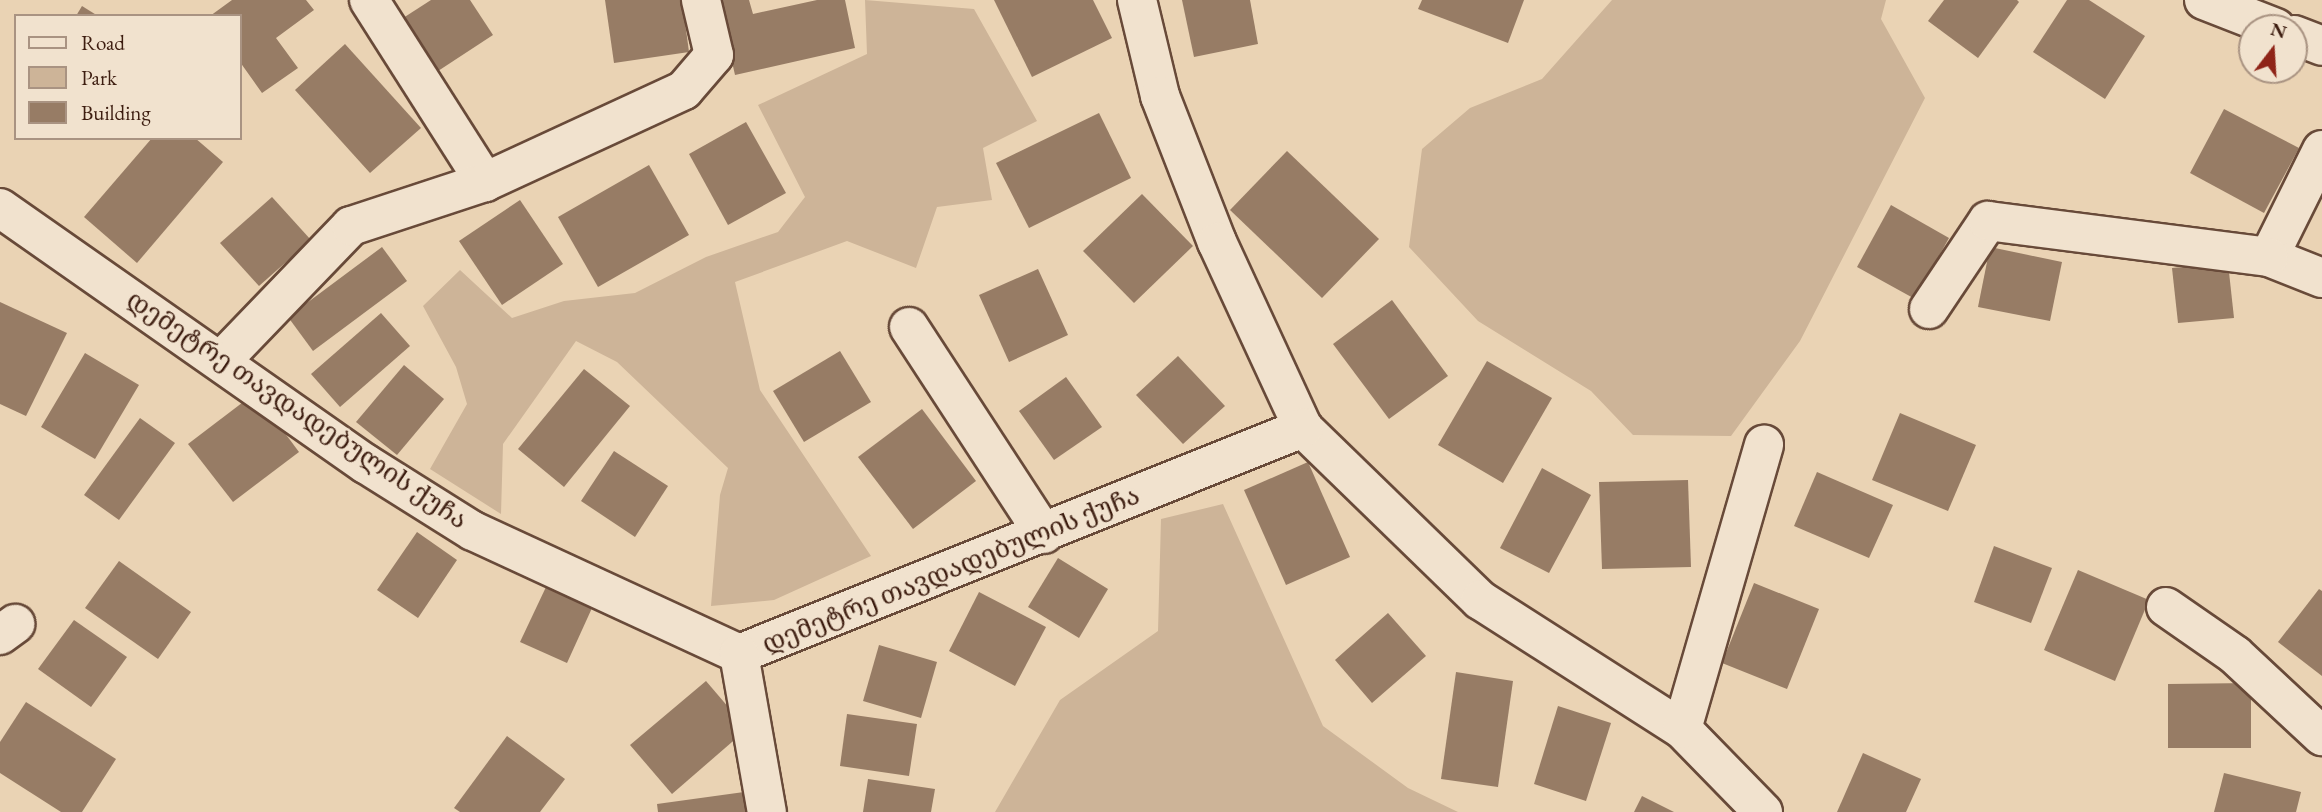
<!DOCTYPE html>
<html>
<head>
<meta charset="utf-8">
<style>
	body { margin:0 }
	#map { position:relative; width:2322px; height:812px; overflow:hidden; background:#ead3b4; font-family:"EB Garamond","Noto Serif Georgian",serif }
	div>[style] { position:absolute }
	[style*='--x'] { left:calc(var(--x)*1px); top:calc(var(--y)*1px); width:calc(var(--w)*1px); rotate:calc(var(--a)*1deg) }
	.green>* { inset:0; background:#cdb498 }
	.building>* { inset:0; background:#977c65 }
	.roads { filter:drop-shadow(2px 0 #684a39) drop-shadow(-2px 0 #684a39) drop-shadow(0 2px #684a39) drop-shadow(0 -2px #684a39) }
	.minor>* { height:38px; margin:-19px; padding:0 19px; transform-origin:19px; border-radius:19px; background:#f1e2ce }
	span { translate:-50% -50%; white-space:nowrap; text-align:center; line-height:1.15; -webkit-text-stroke:5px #f1e2ce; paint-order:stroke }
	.street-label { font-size:26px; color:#3d1d10 }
	.legend { position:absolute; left:14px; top:14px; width:228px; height:126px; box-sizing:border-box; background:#f1e2ce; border:2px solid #a99382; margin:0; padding:9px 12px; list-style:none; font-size:21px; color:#3d1d10 }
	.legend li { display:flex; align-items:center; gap:14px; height:35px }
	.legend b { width:35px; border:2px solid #a99382 }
	.north { position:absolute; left:2238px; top:14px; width:70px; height:70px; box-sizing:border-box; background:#f1e2ce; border:2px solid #a99382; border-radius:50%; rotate:17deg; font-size:19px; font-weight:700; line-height:28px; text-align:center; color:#3d1d10 }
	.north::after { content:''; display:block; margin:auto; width:24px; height:32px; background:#8f2418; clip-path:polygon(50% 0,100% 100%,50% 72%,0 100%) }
</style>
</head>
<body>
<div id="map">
	<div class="green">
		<div style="clip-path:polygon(865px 0,974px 9px,1037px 121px,983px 148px,992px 200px,937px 207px,916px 268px,847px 241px,735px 282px,760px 390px,871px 556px,774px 600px,711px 606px,720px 495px,728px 468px,617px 362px,576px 341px,503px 444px,501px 514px,430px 469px,467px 404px,456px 367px,423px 306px,460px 270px,512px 318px,564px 301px,635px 293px,706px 257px,778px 232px,805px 197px,758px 105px,867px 54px)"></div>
		<div style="clip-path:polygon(1612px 0,1886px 0,1881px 19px,1925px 98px,1800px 341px,1731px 436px,1633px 435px,1591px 391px,1478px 321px,1409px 247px,1422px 149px,1470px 108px,1542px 79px)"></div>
		<div style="clip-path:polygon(1223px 504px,1323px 726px,1408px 788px,1458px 812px,995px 812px,1060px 700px,1158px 631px,1161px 519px)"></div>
	</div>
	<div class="building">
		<div style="clip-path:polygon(232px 0,306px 0,314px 10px,276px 38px,298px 68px,262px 93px,240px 62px,240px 16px,210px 16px)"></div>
		<div style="clip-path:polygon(431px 0,470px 0,493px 35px,435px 73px,400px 20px)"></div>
		<div style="clip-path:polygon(605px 0,682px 0,689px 52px,614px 63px)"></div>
		<div style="clip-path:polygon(718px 0,749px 0,753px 14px,817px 0,845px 0,855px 48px,735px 75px)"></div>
		<div style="clip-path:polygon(994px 0,1093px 0,1112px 38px,1032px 77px)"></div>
		<div style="clip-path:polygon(1182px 0,1250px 0,1258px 44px,1194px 57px)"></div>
		<div style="clip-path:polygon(1422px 0,1524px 0,1508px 43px,1418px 9px)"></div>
		<div style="clip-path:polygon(1944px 0,2017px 0,2019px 2px,1978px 58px,1928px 21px)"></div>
		<div style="clip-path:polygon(2067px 0,2089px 0,2145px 36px,2105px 99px,2033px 52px)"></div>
		<div style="clip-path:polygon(82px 6px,98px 16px,76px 16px)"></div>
		<div style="clip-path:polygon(345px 44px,421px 128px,370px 173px,295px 90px)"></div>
		<div style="clip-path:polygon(2224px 109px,2299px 148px,2264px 213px,2190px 173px)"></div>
		<div style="clip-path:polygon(1099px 113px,1131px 178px,1029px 228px,996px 163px)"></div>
		<div style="clip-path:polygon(746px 122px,786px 193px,728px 225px,689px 154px)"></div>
		<div style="clip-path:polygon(152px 138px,195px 138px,223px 162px,137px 263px,84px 217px)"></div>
		<div style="clip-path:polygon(1287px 151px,1379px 239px,1322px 298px,1230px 210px)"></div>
		<div style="clip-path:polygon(649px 165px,689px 235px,598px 287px,558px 217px)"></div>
		<div style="clip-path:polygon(1142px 194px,1193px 246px,1134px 303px,1083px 251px)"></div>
		<div style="clip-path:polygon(272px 197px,311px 240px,259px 286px,220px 243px)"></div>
		<div style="clip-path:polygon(520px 200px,563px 264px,502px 305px,459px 241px)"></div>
		<div style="clip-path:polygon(1891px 205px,1949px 238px,1915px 299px,1857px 267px)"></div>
		<div style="clip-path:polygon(382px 247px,407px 281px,313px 351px,288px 317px)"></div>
		<div style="clip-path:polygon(1990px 247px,2062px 262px,2050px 321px,1978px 307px)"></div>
		<div style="clip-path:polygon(2228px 263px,2234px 318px,2178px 323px,2172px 268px)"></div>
		<div style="clip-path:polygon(1038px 269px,1068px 335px,1009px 362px,979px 295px)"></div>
		<div style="clip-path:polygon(1392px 300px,1448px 376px,1389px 419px,1333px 344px)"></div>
		<div style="clip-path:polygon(0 302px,67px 333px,26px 416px,0 404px)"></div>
		<div style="clip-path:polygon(381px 313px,410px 346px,340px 407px,311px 374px)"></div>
		<div style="clip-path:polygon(840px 351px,871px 402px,804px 442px,773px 391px)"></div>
		<div style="clip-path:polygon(85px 353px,139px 385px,95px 459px,41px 427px)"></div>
		<div style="clip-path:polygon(1178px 356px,1225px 406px,1183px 444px,1136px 395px)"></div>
		<div style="clip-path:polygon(1487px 361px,1552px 398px,1503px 483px,1438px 445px)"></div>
		<div style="clip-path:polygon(404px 365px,444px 399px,397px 455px,356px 422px)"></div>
		<div style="clip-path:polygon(584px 369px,630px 406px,564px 487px,518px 449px)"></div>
		<div style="clip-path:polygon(1066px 377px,1102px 427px,1054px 460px,1019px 411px)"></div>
		<div style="clip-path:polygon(255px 393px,299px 452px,233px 502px,188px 444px)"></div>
		<div style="clip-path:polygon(922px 409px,976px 481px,913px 529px,858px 457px)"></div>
		<div style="clip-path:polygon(1900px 413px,1976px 445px,1948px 511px,1872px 480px)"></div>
		<div style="clip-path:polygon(140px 418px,175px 443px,119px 520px,84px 495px)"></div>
		<div style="clip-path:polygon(614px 451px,668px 486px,635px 537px,581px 501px)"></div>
		<div style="clip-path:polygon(1308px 462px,1350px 557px,1286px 585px,1244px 490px)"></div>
		<div style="clip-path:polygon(1542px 468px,1591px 495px,1549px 573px,1500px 548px)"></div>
		<div style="clip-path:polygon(1817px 472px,1893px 505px,1869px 558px,1794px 526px)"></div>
		<div style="clip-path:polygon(1688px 480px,1691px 567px,1602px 569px,1599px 482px)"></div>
		<div style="clip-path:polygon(417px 532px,457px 560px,418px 618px,377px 590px)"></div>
		<div style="clip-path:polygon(1994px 546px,2052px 568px,2031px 623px,1974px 602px)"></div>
		<div style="clip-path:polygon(1058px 558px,1108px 589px,1079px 638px,1028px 607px)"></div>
		<div style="clip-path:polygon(119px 561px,191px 612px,158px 659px,85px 608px)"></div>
		<div style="clip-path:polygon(2078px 570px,2149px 600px,2115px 681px,2044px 650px)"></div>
		<div style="clip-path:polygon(1754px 583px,1819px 609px,1787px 689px,1722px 663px)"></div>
		<div style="clip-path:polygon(546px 587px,592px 608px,567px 663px,520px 642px)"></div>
		<div style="clip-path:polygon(2319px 589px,2322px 591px,2322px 676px,2278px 642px)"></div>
		<div style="clip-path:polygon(979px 592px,1046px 627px,1015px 686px,949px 651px)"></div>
		<div style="clip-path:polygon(1388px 613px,1426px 656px,1372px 703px,1335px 660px)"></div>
		<div style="clip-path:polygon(74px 620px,127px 657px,91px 707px,38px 669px)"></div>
		<div style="clip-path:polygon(879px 645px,937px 662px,921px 718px,863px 701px)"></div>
		<div style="clip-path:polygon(1456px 672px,1513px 681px,1498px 787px,1441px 779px)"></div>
		<div style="clip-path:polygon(706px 681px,747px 729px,672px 794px,630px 745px)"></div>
		<div style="clip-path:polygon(2251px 683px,2251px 748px,2168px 748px,2168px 684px)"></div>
		<div style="clip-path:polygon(26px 702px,116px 759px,82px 812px,61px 812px,0 773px,0 742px)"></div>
		<div style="clip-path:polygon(1558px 706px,1611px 723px,1586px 801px,1534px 784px)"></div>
		<div style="clip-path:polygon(847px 714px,917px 724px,909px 776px,840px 766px)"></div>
		<div style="clip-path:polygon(507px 736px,565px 779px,540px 812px,460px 812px,454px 808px)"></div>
		<div style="clip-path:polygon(1863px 753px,1921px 779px,1906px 812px,1837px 812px)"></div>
		<div style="clip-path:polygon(2224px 773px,2301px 792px,2296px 812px,2214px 812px)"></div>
		<div style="clip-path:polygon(868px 779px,935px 789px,931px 812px,863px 812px)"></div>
		<div style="clip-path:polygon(744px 792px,746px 812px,658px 812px,657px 804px)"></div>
		<div style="clip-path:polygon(1642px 796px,1674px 812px,1634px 812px)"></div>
	</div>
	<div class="roads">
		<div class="minor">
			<div style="--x:369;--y:0;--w:216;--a:57.5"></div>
			<div style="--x:1137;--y:0;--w:99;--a:76.5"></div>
			<div style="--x:1160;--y:96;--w:157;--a:68.7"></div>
			<div style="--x:1217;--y:242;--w:205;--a:65.2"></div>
			<div style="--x:1303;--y:428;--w:247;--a:44.2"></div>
			<div style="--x:1480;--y:600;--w:240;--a:32.6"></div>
			<div style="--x:1682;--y:729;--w:116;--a:45.7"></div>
			<div style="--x:2204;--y:0;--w:77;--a:21.3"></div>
			<div style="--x:2294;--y:35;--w:30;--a:21"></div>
			<div style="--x:2322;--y:150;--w:119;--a:116.4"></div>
			<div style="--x:2269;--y:257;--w:57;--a:21.6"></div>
			<div style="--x:0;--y:208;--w:447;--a:35"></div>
			<div style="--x:366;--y:464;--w:126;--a:32.1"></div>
			<div style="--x:473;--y:531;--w:293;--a:24.8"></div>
			<div style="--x:739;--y:654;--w:608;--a:-21.84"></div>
			<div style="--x:1929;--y:309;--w:106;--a:-56.2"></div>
			<div style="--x:1988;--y:221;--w:283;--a:7.3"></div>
			<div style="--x:909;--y:327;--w:247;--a:56.9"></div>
			<div style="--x:222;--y:360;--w:186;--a:-46.1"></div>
			<div style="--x:351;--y:226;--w:141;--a:-18.2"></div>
			<div style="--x:485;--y:182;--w:219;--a:-24.8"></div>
			<div style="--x:684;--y:90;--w:46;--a:-49.4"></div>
			<div style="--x:714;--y:55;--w:57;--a:-103.3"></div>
			<div style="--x:2166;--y:607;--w:84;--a:34.8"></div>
			<div style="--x:2235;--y:655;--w:119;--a:43"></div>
			<div style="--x:0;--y:635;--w:19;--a:-36"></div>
			<div style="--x:739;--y:654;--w:160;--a:80"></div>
			<div style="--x:1682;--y:729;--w:296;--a:-73.9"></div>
		</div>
	</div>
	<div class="street-label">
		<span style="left:297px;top:410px;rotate:34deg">დემეტრე თავდადებულის ქუჩა</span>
		<span style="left:951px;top:570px;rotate:-22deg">დემეტრე თავდადებულის ქუჩა</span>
	</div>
	<ul class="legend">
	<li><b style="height:9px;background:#f1e2ce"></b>Road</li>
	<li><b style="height:19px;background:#cdb498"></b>Park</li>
	<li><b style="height:19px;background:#977c65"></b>Building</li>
	</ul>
	<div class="north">N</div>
</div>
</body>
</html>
